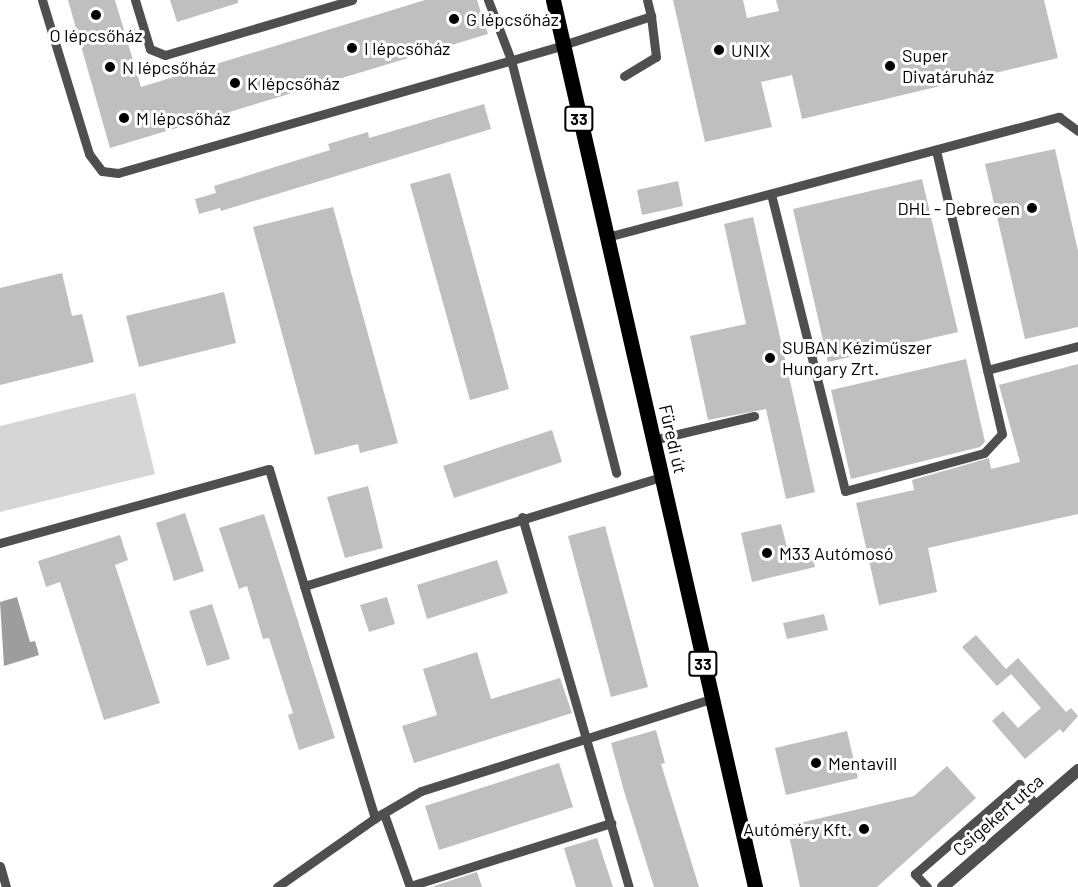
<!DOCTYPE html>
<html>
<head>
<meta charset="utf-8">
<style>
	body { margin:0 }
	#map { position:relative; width:1078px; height:887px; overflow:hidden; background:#fff; font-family:Barlow,sans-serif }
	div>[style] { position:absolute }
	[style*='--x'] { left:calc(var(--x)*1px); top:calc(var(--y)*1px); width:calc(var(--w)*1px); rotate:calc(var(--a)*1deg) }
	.green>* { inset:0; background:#d6d6d6 }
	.water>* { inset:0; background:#9d9d9d }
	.building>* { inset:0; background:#bfbfbf }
	.service>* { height:9px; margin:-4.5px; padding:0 4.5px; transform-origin:4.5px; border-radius:4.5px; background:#4f4f4f }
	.minor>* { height:12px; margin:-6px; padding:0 6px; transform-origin:6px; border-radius:6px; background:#4f4f4f }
	.primary>* { height:15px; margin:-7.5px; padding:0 7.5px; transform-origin:7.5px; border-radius:7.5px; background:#000 }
	.dots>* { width:16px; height:16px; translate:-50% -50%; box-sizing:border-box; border:3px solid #fff; border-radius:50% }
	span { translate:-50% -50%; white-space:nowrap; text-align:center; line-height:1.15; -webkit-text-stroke:6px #fff; paint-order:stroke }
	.shield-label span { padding:2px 4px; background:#fff; border:2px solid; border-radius:4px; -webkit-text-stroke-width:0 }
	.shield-label { font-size:16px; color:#000; font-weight:700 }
	.poi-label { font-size:18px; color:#000 }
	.left { translate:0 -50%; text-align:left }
	.right { translate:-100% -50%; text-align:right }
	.street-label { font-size:18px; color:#000 }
</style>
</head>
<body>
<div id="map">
	<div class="green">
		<div style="clip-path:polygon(135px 393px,155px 474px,0 512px,0 426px)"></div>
	</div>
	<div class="water">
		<div style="clip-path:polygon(17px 597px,30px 642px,35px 641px,39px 655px,4px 666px,0 602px)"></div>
	</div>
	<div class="building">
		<div style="clip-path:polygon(68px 0,115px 0,141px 87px,425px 0,477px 0,488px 34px,110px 148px)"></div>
		<div style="clip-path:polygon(170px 0,238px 0,238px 3px,177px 22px)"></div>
		<div style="clip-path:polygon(673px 0,743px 0,747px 18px,779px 11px,776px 0,1044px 0,1058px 58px,802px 119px,792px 75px,761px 82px,772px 127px,705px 142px)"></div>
		<div style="clip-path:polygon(484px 104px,491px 129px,221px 211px,220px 208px,199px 214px,195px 199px,216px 193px,214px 186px,330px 150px,328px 144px,368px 132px,369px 138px)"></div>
		<div style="clip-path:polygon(1055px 149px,1078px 251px,1078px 327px,1025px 339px,985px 164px)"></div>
		<div style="clip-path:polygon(450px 173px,509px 389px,470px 400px,410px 184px)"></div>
		<div style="clip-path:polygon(922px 179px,958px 332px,828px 362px,793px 209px)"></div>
		<div style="clip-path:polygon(678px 181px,683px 206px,642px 215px,637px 190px)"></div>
		<div style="clip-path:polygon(333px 207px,398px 443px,360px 453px,358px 444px,315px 455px,253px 227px)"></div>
		<div style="clip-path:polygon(753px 217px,815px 492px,786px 499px,766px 409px,708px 420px,690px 336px,746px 324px,724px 224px)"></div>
		<div style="clip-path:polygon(62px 273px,72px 316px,82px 314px,94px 362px,0 385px,0 288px)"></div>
		<div style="clip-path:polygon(224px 292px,236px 343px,139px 367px,126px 316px)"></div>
		<div style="clip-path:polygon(966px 359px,985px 442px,980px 447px,851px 479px,831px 390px)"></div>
		<div style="clip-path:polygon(1078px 364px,1078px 514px,928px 548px,937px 592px,879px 605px,856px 503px,914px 490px,912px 480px,989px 458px,991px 469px,1020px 462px,999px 385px)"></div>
		<div style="clip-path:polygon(552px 430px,562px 462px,454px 498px,443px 466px)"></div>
		<div style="clip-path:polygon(368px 486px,383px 548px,345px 558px,327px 497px)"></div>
		<div style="clip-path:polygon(185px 513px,204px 571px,174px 581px,156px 523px)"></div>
		<div style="clip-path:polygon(264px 514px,335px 738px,299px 750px,288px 715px,293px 713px,269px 638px,263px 639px,247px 586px,239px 589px,219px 528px)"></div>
		<div style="clip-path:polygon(781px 524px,789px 555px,811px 550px,815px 567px,752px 582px,741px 533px)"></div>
		<div style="clip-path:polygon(605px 526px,648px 687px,611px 697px,568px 536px)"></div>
		<div style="clip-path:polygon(120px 535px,128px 560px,115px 565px,160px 703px,104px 720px,60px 582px,46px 587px,38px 561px)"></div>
		<div style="clip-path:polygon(497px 560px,508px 593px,427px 619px,417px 585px)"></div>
		<div style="clip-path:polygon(387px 597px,395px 624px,369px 632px,360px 605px)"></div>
		<div style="clip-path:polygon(212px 604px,230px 659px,207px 666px,189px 611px)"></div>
		<div style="clip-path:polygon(824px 614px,828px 630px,787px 639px,783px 623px)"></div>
		<div style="clip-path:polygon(976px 635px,1006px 669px,1018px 658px,1066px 712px,1071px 708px,1078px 716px,1063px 733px,1060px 729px,1025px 759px,992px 721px,1003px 711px,1018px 728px,1041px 708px,1011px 674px,997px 686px,962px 647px)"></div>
		<div style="clip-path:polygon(477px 652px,491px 699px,560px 678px,572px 713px,414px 763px,402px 726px,437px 715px,423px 669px)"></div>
		<div style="clip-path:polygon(656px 730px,665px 763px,661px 764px,699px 887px,654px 887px,624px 791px,611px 743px)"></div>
		<div style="clip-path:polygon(847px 731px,858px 778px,786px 795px,775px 748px)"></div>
		<div style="clip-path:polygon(559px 763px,573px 807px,439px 850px,425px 806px)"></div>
		<div style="clip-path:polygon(947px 766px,976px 798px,877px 887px,800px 887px,787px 826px,914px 796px)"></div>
		<div style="clip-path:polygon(597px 838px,613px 887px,576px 887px,564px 848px)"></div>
		<div style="clip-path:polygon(477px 872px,482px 887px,434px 887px,434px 886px)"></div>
	</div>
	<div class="service">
		<div style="--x:42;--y:0;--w:161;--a:73"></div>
		<div style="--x:89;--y:154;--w:21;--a:53"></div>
		<div style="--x:102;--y:171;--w:16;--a:7"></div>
		<div style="--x:118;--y:173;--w:463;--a:-16"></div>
		<div style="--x:563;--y:45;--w:93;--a:-18.2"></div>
		<div style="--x:651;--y:16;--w:16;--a:-104"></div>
		<div style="--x:135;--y:0;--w:51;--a:73"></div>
		<div style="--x:150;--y:49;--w:16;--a:22"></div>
		<div style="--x:165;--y:55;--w:195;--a:-16.4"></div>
		<div style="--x:488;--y:0;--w:64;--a:69"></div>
		<div style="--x:511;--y:60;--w:426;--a:75.7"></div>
		<div style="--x:624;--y:76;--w:37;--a:-31"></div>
		<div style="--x:656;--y:57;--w:41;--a:-97"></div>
		<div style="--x:771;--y:194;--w:306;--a:76"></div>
		<div style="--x:845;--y:491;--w:144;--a:-15.3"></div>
		<div style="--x:984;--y:453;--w:26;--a:-47"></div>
		<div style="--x:1002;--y:434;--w:292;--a:-103.1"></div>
		<div style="--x:607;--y:237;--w:468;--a:-14.9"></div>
		<div style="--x:1059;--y:117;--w:24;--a:36"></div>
		<div style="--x:987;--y:370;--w:94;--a:-14.8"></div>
		<div style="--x:653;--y:440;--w:104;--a:-13.4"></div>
		<div style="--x:661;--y:477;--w:373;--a:163"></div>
		<div style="--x:304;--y:586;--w:243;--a:73"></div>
		<div style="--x:375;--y:818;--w:53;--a:-30.4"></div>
		<div style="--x:421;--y:791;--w:304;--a:-17.6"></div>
		<div style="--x:522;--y:517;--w:385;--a:73.9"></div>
		<div style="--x:0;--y:543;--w:279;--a:-15.4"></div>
		<div style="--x:269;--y:469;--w:122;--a:73.3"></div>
		<div style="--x:384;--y:814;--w:77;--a:70.4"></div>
		<div style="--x:0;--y:866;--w:22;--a:74"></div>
		<div style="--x:410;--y:886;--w:211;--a:-17.4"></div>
		<div style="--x:277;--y:887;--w:120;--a:-35.1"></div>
		<div style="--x:927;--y:887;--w:18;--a:-133"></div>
		<div style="--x:915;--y:874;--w:138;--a:-40.9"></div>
		<div style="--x:1019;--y:784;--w:27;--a:51"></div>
	</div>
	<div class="minor">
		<div style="--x:943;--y:887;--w:179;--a:-40.9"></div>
	</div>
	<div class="primary">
		<div style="--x:553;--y:0;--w:910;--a:77.17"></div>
	</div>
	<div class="dots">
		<div style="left:96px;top:15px;background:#000"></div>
		<div style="left:454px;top:19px;background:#000"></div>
		<div style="left:352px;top:48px;background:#000"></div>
		<div style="left:719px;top:50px;background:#000"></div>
		<div style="left:890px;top:66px;background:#000"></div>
		<div style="left:110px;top:67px;background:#000"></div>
		<div style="left:235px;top:83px;background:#000"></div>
		<div style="left:124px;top:118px;background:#000"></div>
		<div style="left:1032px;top:208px;background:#000"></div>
		<div style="left:770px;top:358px;background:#000"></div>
		<div style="left:767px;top:553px;background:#000"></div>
		<div style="left:816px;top:763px;background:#000"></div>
		<div style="left:864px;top:829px;background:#000"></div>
	</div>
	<div class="shield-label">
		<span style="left:579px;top:119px">33</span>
		<span style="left:703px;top:664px">33</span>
	</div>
	<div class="poi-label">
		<span class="left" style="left:466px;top:19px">G lépcsőház</span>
		<span style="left:96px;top:35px">O lépcsőház</span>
		<span class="left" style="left:364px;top:48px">I lépcsőház</span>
		<span class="left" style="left:731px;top:50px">UNIX</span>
		<span class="left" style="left:902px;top:66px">Super<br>Divatáruház</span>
		<span class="left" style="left:122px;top:67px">N lépcsőház</span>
		<span class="left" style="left:247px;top:83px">K lépcsőház</span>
		<span class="left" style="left:136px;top:118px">M lépcsőház</span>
		<span class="right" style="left:1020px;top:208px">DHL - Debrecen</span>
		<span class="left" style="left:782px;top:358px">SUBAN Kéziműszer<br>Hungary Zrt.</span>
		<span class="left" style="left:779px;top:553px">M33 Autómosó</span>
		<span class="left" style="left:828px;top:763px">Mentavill</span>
		<span class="right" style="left:852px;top:829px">Autóméry Kft.</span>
	</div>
	<div class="street-label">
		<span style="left:673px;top:439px;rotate:77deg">Füredi út</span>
		<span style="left:998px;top:815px;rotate:-41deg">Csigekert utca</span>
	</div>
</div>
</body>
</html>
